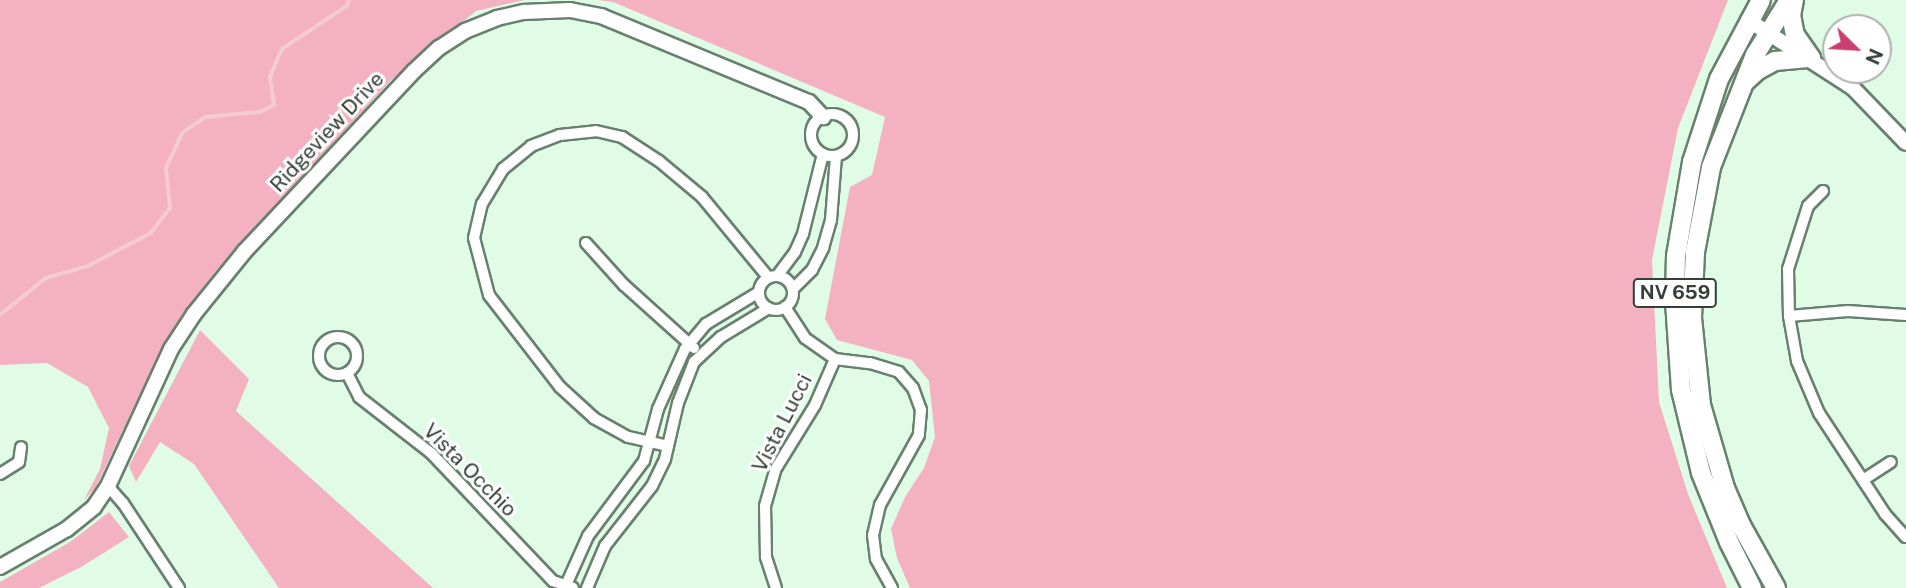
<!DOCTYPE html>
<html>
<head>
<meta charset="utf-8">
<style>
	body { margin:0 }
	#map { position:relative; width:1906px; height:588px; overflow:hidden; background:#e0fce7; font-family:"Public Sans",sans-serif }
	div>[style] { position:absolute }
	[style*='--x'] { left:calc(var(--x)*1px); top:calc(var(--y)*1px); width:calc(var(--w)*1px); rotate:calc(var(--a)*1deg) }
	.green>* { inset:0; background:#f3b1c2 }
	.stream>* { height:3.5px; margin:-1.75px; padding:0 1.75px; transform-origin:1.75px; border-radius:1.75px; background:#f6cad5 }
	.roads { filter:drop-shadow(2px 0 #68816f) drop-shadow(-2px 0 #68816f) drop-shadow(0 2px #68816f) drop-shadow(0 -2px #68816f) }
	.minor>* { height:10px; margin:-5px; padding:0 5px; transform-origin:5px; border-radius:5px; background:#fff }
	.minor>.ring { margin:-5px; padding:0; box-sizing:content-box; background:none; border:10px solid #fff; border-radius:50% }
	.tertiary>* { height:14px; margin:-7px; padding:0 7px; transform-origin:7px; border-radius:7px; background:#fff }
	.primary>* { height:18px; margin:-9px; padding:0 9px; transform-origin:9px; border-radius:9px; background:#fff }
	span { translate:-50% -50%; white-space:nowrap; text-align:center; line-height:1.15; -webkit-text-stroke:6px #fff; paint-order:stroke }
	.shield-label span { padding:2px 5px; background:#fff; border:2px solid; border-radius:5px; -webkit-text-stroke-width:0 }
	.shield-label { font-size:19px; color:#343f36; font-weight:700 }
	.street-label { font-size:21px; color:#343f36 }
	.north { position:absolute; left:1822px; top:14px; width:70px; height:70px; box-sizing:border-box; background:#fff; border:2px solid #aeb2af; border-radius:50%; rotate:114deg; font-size:19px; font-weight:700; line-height:28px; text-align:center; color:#343f36 }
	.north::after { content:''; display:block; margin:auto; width:24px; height:32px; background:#ca3f72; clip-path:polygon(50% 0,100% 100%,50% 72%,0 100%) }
</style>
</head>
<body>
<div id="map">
	<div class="green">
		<div style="clip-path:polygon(0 0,525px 0,476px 11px,391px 80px,216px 271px,183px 313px,158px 356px,96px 487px,84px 500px,100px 469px,109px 428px,88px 387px,47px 363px,0 365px)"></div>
		<div style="clip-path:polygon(598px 0,1728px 0,1678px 128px,1652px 260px,1659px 402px,1688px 494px,1727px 588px,910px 588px,897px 558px,891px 529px,905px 497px,924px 468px,935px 437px,929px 381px,912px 360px,837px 340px,825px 319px,850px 187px,872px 175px,885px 117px,613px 2px)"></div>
		<div style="clip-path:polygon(200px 330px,249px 379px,236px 411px,433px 588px,279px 588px,194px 464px,160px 442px,136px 482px,129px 466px)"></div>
		<div style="clip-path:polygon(109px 512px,129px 537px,81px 567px,39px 588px,0 588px,0 582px,70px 542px)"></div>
	</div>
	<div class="stream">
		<div style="--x:0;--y:315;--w:59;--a:-38.8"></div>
		<div style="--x:46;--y:278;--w:44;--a:-15.9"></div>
		<div style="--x:88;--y:266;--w:71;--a:-27.6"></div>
		<div style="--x:151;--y:233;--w:31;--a:-53"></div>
		<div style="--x:170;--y:208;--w:40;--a:-95.7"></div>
		<div style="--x:166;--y:168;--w:38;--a:-65"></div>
		<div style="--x:182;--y:133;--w:29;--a:-34"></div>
		<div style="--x:206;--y:117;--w:54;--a:-5.3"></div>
		<div style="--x:260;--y:112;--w:16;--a:-27"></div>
		<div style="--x:274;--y:105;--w:28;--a:-98"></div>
		<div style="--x:270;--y:77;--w:30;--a:-67"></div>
		<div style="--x:282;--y:49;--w:78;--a:-33.5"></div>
		<div style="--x:347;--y:6;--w:6;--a:-72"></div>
	</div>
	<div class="roads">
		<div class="minor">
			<div class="ring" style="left:811px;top:114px;width:32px;height:32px"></div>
			<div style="--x:1823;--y:191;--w:21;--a:135"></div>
			<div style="--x:1808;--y:206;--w:66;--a:107.6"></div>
			<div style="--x:1788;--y:269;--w:47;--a:88.8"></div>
			<div style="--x:1789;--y:316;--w:46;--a:79.9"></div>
			<div style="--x:1797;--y:361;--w:56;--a:67.1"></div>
			<div style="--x:1819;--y:413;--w:121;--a:56.8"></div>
			<div style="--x:1885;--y:514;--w:31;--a:48"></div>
			<div style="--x:586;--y:243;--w:57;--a:47.9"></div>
			<div style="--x:624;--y:285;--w:94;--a:42"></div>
			<div style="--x:777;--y:276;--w:30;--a:-53"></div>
			<div style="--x:795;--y:252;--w:20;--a:-66"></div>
			<div style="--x:803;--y:234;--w:82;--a:-76"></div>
			<div class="ring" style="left:759px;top:276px;width:24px;height:24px"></div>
			<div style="--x:793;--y:289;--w:27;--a:-45"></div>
			<div style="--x:812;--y:270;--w:25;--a:-63"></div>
			<div style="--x:823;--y:248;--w:29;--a:-74"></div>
			<div style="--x:831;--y:220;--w:64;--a:-85.5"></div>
			<div style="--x:785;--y:307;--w:37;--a:57"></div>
			<div style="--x:805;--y:338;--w:37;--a:35"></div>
			<div style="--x:835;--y:359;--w:35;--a:7"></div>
			<div style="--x:870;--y:363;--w:30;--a:17"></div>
			<div style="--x:899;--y:372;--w:21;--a:49"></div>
			<div style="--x:913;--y:388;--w:23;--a:70"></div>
			<div style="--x:921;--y:410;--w:25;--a:95"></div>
			<div style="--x:919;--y:435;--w:80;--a:119.1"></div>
			<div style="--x:880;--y:505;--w:31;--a:103"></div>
			<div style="--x:873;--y:535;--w:24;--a:83"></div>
			<div style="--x:876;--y:559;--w:33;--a:61"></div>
			<div style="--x:1789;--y:316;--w:59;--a:-4.8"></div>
			<div style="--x:1848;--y:311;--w:58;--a:3.9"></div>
			<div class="ring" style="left:319px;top:337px;width:28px;height:28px"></div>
			<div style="--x:347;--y:373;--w:27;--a:63"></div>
			<div style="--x:359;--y:397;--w:91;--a:37.9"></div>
			<div style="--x:431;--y:453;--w:177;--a:46.4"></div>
			<div style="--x:553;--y:581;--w:21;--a:19"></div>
			<div style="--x:668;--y:446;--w:41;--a:-167.3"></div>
			<div style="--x:628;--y:437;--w:39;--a:-151"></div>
			<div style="--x:594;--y:418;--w:46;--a:-137.6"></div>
			<div style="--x:560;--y:387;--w:116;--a:-127.7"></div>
			<div style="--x:489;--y:295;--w:59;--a:-104.7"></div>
			<div style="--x:474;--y:238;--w:35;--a:-77"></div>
			<div style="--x:482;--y:204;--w:41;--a:-59"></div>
			<div style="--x:503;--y:169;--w:36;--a:-39"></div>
			<div style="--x:531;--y:146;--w:31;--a:-21"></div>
			<div style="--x:560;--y:135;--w:36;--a:-6"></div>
			<div style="--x:596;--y:131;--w:27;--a:13"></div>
			<div style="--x:622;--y:137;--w:44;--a:33"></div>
			<div style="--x:659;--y:161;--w:56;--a:39.9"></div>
			<div style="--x:702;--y:197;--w:104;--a:50.5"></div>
			<div style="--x:0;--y:474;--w:22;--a:-32"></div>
			<div style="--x:19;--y:462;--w:15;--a:-82"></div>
			<div style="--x:1863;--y:480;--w:33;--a:-33"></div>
			<div style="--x:108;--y:486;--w:23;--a:49"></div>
			<div style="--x:123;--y:503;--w:102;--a:56.6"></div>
			<div style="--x:566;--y:585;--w:54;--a:-65.8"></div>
			<div style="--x:588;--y:536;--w:94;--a:-53.3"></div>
			<div style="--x:644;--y:461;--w:54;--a:-74.9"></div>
			<div style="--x:658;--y:409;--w:66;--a:-65.8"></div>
			<div style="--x:685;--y:349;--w:33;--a:-50"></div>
			<div style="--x:706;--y:324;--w:62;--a:-31.1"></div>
			<div style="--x:587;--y:588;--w:46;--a:-66.8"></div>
			<div style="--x:605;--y:546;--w:76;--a:-51.9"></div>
			<div style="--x:652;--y:486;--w:30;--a:-64"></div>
			<div style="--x:665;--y:459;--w:57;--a:-76.9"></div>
			<div style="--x:678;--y:403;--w:44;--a:-68.7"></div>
			<div style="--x:694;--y:362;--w:37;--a:-43"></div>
			<div style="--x:721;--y:337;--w:56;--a:-31.1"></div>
			<div style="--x:776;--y:588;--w:33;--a:-108"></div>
			<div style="--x:766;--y:557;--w:51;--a:-91.1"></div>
			<div style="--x:765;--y:506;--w:37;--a:-74"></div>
			<div style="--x:775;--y:470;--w:76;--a:-58.4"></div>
			<div style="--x:815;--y:405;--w:50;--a:-66.5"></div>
		</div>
		<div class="tertiary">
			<div style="--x:1748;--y:20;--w:125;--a:32.9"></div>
			<div style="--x:1853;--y:88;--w:76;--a:46.1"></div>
			<div style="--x:0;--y:567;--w:77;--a:-29.6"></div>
			<div style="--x:67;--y:529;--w:35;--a:-39"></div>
			<div style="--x:94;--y:507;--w:25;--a:-56"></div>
			<div style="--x:108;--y:486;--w:151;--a:-65.3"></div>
			<div style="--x:171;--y:349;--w:42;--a:-56.7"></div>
			<div style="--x:194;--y:314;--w:80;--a:-51.1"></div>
			<div style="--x:244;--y:252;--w:248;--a:-46.8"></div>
			<div style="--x:414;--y:71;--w:34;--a:-43"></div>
			<div style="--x:439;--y:48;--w:31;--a:-33"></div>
			<div style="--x:465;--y:31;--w:35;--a:-22"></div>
			<div style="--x:497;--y:18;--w:28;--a:-13"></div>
			<div style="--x:524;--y:12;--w:46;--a:-2.5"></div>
			<div style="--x:570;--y:10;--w:32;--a:11"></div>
			<div style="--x:601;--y:16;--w:225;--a:22.5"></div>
			<div style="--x:809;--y:102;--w:21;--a:47"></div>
		</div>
		<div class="primary">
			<div style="--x:1794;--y:0;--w:15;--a:101"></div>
			<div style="--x:1791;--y:15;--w:20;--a:79"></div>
			<div style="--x:1795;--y:35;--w:28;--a:55"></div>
			<div style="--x:1746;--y:81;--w:16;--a:-43"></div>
			<div style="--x:1758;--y:70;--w:19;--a:-28"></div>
			<div style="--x:1775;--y:61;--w:36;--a:-5"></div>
			<div style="--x:1752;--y:588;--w:51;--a:-116.6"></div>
			<div style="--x:1729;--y:542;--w:74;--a:-112.1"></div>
			<div style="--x:1701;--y:473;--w:85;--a:-103.5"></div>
			<div style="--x:1681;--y:390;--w:88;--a:-93.9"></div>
			<div style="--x:1675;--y:302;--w:46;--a:-88.8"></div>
			<div style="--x:1676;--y:256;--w:95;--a:-80.3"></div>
			<div style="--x:1692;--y:162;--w:87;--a:-72"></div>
			<div style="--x:1719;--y:79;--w:89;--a:-62"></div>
			<div style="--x:1776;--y:588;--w:72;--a:-119.1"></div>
			<div style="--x:1741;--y:525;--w:40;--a:-113.4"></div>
			<div style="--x:1725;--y:488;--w:86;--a:-106.1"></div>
			<div style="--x:1701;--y:405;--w:87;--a:-95.9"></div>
			<div style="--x:1692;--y:318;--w:66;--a:-87.4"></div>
			<div style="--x:1695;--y:252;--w:86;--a:-79.3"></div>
			<div style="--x:1711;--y:167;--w:120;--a:-68.6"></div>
			<div style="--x:1755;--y:55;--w:65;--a:-58.3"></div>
		</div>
	</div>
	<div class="shield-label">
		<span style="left:1675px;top:293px">NV 659</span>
	</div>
	<div class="street-label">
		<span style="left:327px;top:132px;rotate:-47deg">Ridgeview Drive</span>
		<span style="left:782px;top:423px;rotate:-63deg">Vista Lucci</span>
		<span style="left:470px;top:470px;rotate:45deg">Vista Occhio</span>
	</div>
	<div class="north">N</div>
</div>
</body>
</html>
